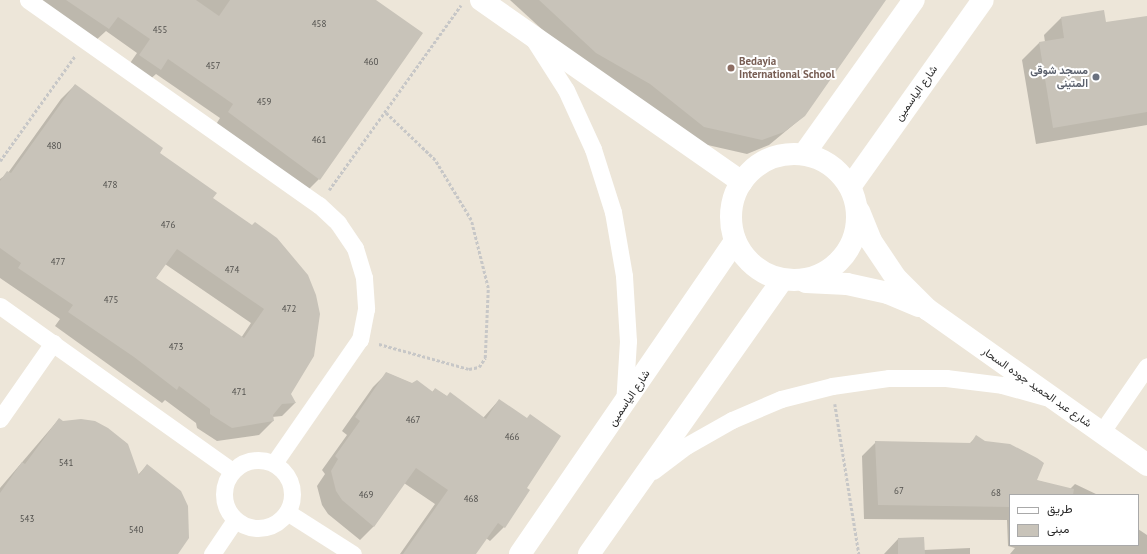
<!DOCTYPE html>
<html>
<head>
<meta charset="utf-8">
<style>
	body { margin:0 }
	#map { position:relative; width:1147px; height:554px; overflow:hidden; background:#ede6d9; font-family:"PT Sans",Vazirmatn,sans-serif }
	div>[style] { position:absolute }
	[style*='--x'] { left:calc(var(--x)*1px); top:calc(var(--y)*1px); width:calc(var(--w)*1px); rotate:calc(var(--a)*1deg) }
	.shadow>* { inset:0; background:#0003 }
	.building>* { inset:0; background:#c8c3b9 }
	.path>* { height:2.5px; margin-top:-1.25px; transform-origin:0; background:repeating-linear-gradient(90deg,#c7c7c7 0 3px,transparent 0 5px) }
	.street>* { height:17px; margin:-8.5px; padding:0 8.5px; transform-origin:8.5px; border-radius:8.5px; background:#fff }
	.street>.ring { margin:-8.5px; padding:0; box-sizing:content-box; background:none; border:17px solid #fff; border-radius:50% }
	.secondary>* { height:22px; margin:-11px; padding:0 11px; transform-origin:11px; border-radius:11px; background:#fff }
	.secondary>.ring { margin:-11px; padding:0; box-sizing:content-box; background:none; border:22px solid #fff; border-radius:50% }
	.dots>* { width:11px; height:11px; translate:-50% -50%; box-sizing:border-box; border:2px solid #fff; border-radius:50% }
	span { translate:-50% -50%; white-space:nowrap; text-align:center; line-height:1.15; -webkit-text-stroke:4px #fff; paint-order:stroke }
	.number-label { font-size:9px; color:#51504d }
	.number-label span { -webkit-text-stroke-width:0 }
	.education-label { font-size:11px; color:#785e54; font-weight:700 }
	.left { translate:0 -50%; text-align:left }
	.worship-label { font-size:11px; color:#5b616d; font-weight:700 }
	.right { translate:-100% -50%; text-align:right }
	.street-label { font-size:11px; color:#292929 }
	.legend { position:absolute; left:1009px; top:494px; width:130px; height:52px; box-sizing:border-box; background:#fff; border:1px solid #a9a9a9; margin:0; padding:5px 7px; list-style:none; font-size:12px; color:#292929 }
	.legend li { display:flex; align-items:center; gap:8px; height:20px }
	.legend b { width:20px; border:1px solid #a9a9a9 }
</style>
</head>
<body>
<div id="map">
	<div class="shadow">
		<div style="clip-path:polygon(32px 0,369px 0,422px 33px,319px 179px,305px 193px,215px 126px,220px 118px,156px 74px,146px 83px,126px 69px,137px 53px,106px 31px,94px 42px)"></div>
		<div style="clip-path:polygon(510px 0,885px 0,804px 116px,769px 145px,747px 154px,690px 141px,582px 66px)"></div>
		<div style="clip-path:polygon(1147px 17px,1147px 125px,1036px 144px,1022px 60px,1039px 43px,1045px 42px,1044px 35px,1061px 18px,1105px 24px)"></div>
		<div style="clip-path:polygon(evenodd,75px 85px,212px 199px,251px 226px,290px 394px,295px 403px,282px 416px,272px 417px,273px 421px,259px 435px,217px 441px,197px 428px,196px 423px,165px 400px,162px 403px,55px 326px,60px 319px,0 278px,0 179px,8px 173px,61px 99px,75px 85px,165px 264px,251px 323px,241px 338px,155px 279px,165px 264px)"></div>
		<div style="clip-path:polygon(387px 373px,432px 392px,435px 389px,483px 418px,499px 400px,526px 488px,504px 527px,490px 541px,486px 538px,475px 554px,400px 554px,435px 504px,404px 483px,374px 526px,360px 540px,328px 514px,322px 505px,317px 486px,325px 474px,322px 470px,347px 435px,342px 431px,373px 387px)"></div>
		<div style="clip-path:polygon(59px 419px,63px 423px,95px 422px,125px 442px,138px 475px,147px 465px,176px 554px,0 554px,0 488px)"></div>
		<div style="clip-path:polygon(976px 437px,1035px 480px,1070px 489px,1075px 484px,1098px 495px,1010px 495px,1010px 545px,1138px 545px,1138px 529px,1147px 535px,1147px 554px,1010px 554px,1015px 548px,1008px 546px,1007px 520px,864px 519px,862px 456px,876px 442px,969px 444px)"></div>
		<div style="clip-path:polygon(923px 538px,924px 550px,970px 548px,970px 554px,884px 554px,898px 539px)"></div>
	</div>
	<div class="building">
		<div style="clip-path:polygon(66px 0,196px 0,219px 16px,230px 0,376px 0,423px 33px,320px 180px,228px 112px,233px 104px,168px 59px,161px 70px,139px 55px,150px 39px,118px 17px,109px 29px)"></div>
		<div style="clip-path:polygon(539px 0,886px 0,805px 116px,784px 132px,762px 140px,704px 127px,650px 84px,596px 53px)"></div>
		<div style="clip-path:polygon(1104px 10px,1106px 22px,1147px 16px,1147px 112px,1053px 128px,1039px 42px,1064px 38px,1061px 17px)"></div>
		<div style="clip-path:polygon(evenodd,75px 84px,163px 148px,160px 153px,217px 193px,213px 198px,252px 225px,255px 222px,277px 238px,308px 275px,316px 295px,320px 314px,314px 356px,291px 394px,296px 403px,282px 404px,273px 415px,274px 421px,232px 428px,216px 418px,210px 414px,210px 409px,179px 386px,177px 390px,134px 357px,68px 312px,73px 305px,18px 268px,21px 263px,0 248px,0 181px,7px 171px,11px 173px,75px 84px,177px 249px,264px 309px,244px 338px,156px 278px,177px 249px)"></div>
		<div style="clip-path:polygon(386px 372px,412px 383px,417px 380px,433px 392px,435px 388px,447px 396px,450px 392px,486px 419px,499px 399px,527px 418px,530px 414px,561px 436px,527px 488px,530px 490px,505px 528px,498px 523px,476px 554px,403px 554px,448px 490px,416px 468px,374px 527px,342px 500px,336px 491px,331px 471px,338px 459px,335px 456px,360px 421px,355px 417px)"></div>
		<div style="clip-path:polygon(59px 418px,63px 421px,81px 419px,95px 421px,108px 428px,128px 444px,139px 475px,147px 464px,181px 491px,188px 506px,189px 538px,178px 554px,0 554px,0 493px,22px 462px,25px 464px)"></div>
		<div style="clip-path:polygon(976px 435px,985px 441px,1010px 444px,1037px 458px,1044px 463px,1037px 480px,1074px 489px,1073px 495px,1010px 495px,1010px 507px,878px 505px,875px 441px,971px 443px)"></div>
		<div style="clip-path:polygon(924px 537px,925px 554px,898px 554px,898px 538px)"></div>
	</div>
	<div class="path">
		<div style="--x:0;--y:161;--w:129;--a:-54.5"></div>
		<div style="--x:329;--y:190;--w:227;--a:-54.5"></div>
		<div style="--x:379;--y:344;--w:93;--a:15.5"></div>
		<div style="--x:469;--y:369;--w:10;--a:-11"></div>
		<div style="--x:479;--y:367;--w:11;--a:-56"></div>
		<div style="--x:485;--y:358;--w:70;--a:-87.5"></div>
		<div style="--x:488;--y:288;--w:70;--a:-104"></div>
		<div style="--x:471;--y:220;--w:70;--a:-121"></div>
		<div style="--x:435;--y:160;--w:69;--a:-136.2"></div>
		<div style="--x:835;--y:404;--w:152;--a:80.9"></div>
	</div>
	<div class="street">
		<div style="--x:28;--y:0;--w:356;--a:35.2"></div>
		<div style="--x:319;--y:205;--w:26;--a:43"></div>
		<div style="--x:338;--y:223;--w:30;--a:56"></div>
		<div style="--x:355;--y:248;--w:31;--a:73"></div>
		<div style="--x:364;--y:278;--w:31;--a:86"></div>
		<div style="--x:366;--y:309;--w:31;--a:101"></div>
		<div style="--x:360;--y:339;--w:151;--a:124.7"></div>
		<div style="--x:534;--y:40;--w:59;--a:57.4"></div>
		<div style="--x:566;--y:90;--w:65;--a:65.4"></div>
		<div style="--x:593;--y:149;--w:66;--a:72.4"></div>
		<div style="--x:613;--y:212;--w:65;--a:80.2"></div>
		<div style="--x:624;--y:276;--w:65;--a:86.5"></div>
		<div style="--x:628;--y:341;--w:63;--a:93.6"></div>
		<div style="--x:0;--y:306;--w:285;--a:35.4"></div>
		<div style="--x:0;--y:419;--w:93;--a:-55.1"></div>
		<div style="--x:1101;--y:433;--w:81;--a:-55.5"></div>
		<div class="ring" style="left:224px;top:460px;width:51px;height:51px"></div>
		<div style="--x:653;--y:471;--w:41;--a:-37.1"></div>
		<div style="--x:686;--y:446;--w:53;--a:-29.5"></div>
		<div style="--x:732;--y:420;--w:53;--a:-23.2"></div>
		<div style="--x:781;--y:399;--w:53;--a:-14.3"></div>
		<div style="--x:832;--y:386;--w:58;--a:-8"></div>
		<div style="--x:889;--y:378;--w:57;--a:0"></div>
		<div style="--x:946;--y:378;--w:56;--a:7.1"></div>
		<div style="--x:1002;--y:385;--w:45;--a:15.6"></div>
		<div style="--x:287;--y:512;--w:78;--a:32.5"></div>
		<div style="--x:212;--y:554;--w:41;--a:-55.9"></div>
	</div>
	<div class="secondary">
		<div style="--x:481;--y:0;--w:318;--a:34.9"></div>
		<div class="ring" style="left:731px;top:154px;width:104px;height:104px"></div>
		<div style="--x:804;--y:154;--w:189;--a:-54.5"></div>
		<div style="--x:850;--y:187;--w:229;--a:-54.6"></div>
		<div style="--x:859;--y:211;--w:32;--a:68"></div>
		<div style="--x:871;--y:241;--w:45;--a:56"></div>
		<div style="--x:896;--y:278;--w:44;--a:45"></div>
		<div style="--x:927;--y:309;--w:270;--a:35.3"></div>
		<div style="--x:806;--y:282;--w:41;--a:2.8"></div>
		<div style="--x:847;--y:284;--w:42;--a:12.4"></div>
		<div style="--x:888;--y:293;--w:33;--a:23"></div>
		<div style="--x:520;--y:554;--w:380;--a:-55.5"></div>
		<div style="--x:589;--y:554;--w:335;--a:-54.8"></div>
	</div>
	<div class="dots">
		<div style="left:731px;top:68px;background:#8d6e63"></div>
		<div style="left:1096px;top:77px;background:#6b7280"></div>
	</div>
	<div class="number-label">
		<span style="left:319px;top:24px">458</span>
		<span style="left:160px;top:30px">455</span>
		<span style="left:371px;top:62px">460</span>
		<span style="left:213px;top:66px">457</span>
		<span style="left:264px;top:102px">459</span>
		<span style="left:319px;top:140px">461</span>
		<span style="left:54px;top:146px">480</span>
		<span style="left:110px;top:185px">478</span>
		<span style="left:168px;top:225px">476</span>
		<span style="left:58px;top:262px">477</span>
		<span style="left:232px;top:270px">474</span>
		<span style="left:111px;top:300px">475</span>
		<span style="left:289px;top:309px">472</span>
		<span style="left:176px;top:347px">473</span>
		<span style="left:239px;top:392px">471</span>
		<span style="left:413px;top:420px">467</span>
		<span style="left:512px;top:437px">466</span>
		<span style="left:66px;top:463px">541</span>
		<span style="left:899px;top:491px">67</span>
		<span style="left:996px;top:493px">68</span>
		<span style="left:366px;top:495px">469</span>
		<span style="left:471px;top:499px">468</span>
		<span style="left:27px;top:519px">543</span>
		<span style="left:136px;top:530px">540</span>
	</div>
	<div class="education-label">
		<span class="left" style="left:739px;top:68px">Bedayia<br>International School</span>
	</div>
	<div class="worship-label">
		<span class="right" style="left:1088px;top:77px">مسجد شوقى<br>المتينى</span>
	</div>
	<div class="street-label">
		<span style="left:916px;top:93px;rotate:-55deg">شارع الياسمين</span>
		<span style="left:1037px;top:387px;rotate:35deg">شارع عبد الحميد جوده السحار</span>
		<span style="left:629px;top:398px;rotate:-56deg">شارع الياسمين</span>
	</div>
	<ul class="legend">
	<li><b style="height:5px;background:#fff"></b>طريق</li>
	<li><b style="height:11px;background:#c8c3b9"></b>مبنى</li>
	</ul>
</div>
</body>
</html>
